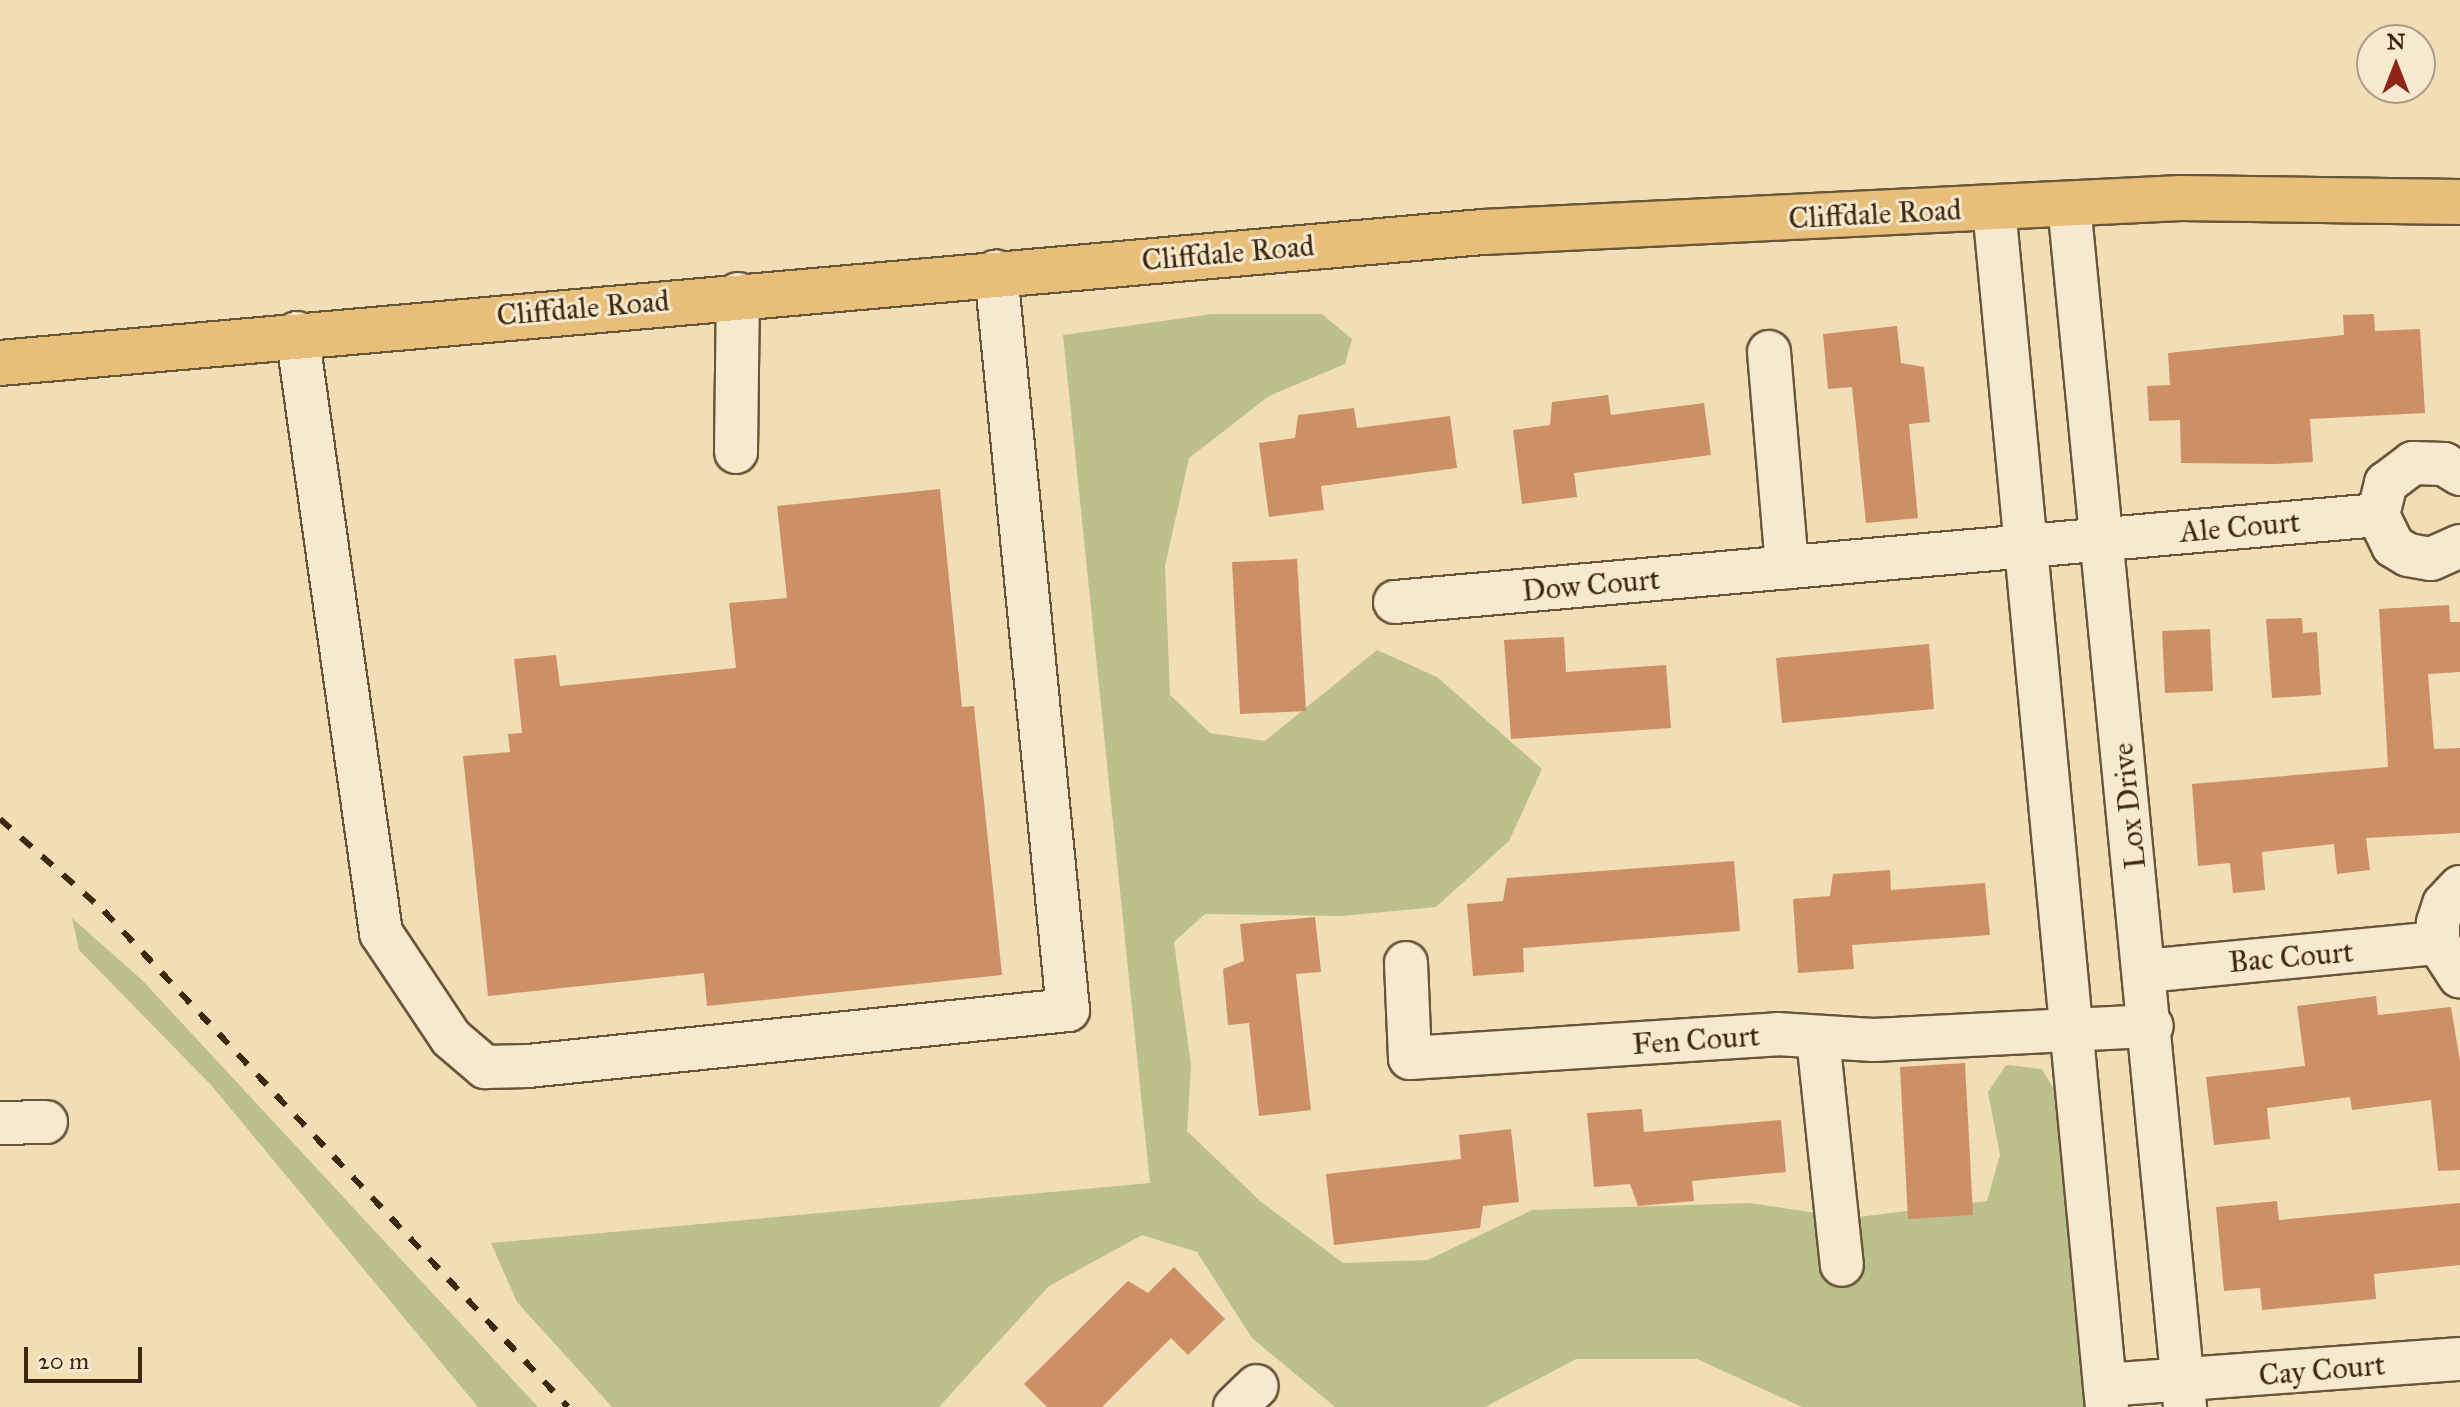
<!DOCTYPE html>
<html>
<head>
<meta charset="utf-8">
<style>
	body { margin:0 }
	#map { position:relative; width:2460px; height:1407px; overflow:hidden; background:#f1ddb6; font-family:"IM FELL Great Primer",serif }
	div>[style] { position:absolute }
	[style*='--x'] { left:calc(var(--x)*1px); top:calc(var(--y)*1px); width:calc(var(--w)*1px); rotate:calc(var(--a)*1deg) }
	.green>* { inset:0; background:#bcc08c }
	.building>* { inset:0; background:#cd9064 }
	.roads { filter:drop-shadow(2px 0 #685638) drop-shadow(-2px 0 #685638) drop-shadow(0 2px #685638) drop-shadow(0 -2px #685638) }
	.minor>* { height:42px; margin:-21px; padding:0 21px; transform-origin:21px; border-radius:21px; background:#f6e9d0 }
	.major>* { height:44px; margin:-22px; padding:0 22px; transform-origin:22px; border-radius:22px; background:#e8be7b }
	.rail>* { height:6px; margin-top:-3px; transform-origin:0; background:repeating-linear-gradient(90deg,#3b290e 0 14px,transparent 0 28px) }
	span { translate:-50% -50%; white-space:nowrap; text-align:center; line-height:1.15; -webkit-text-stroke:6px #f6e9d0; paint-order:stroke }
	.street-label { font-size:30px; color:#3b290e }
	.north { position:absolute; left:2356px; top:24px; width:80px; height:80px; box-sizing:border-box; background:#f6e9d0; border:2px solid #ab9c82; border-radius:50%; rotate:0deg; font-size:22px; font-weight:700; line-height:32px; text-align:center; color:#3b290e }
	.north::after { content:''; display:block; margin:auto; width:28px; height:36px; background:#8f2418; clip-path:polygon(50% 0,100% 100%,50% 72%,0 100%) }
	.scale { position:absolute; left:24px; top:1347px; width:118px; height:36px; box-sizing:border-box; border:4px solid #3b290e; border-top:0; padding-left:10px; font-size:24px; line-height:28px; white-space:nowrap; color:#3b290e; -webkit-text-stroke:6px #f6e9d0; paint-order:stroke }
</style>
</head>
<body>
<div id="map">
	<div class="green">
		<div style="clip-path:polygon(1212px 314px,1322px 314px,1352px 339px,1345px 364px,1269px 396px,1189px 458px,1165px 566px,1170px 695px,1210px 733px,1265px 741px,1377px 650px,1437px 677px,1542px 769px,1509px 841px,1436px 907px,1341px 916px,1205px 914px,1174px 942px,1191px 1065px,1187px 1131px,1260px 1201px,1343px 1263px,1428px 1260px,1532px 1210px,1750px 1203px,1850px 1218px,1987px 1201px,2000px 1155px,1988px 1092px,2006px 1065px,2042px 1069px,2068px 1114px,2085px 1407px,1802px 1407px,1697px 1359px,1576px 1359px,1485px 1407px,1335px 1407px,1252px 1338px,1197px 1252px,1142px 1235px,1049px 1286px,939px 1407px,612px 1407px,517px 1302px,491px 1243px,1150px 1183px,1063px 335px)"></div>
		<div style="clip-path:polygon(72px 918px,142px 980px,538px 1407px,478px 1407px,211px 1085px,79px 950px)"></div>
	</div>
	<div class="building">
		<div style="clip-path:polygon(2374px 314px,2375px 331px,2420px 329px,2425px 413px,2310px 419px,2313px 462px,2275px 464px,2181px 463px,2180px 420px,2149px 421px,2147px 386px,2170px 385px,2168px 353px,2344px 335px,2343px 315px)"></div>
		<div style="clip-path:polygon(1897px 326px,1901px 363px,1924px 367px,1930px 422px,1909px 424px,1918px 518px,1866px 523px,1852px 387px,1828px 389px,1823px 334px)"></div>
		<div style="clip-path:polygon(1608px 395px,1611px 415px,1704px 403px,1711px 455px,1574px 473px,1577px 497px,1522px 504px,1513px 430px,1550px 425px,1552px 402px)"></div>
		<div style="clip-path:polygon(1354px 408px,1357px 428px,1450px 416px,1457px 468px,1321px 486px,1324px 510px,1269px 517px,1259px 443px,1295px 438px,1298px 415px)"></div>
		<div style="clip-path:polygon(940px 489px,962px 707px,974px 706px,1002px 975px,707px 1006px,704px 973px,488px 996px,463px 756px,510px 752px,508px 734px,522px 733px,514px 659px,556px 655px,560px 686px,736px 668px,729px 603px,787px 598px,777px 506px)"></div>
		<div style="clip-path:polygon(1297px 559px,1306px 711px,1240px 714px,1232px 562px)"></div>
		<div style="clip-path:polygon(2449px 605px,2450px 622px,2460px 622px,2460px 672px,2428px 674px,2434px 749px,2460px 748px,2460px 833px,2366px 838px,2370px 870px,2337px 874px,2334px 844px,2262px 852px,2265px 890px,2233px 893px,2230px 863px,2198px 866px,2192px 784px,2388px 767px,2379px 609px)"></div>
		<div style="clip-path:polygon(2302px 618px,2303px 633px,2317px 632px,2321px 695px,2272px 698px,2266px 619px)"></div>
		<div style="clip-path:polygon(2210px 629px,2213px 691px,2165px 693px,2162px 631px)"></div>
		<div style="clip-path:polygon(1564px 637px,1566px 672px,1666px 665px,1671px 728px,1511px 739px,1504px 640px)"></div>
		<div style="clip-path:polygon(1929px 644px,1934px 709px,1782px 723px,1776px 658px)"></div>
		<div style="clip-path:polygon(1734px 861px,1740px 931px,1523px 948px,1524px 972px,1473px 976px,1467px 904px,1503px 901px,1507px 878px)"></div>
		<div style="clip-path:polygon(1890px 870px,1891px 890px,1985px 883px,1990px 935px,1852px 945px,1854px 969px,1798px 973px,1793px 899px,1830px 896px,1833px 874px)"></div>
		<div style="clip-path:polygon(1315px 917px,1321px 972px,1296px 974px,1311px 1110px,1259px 1116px,1249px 1023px,1228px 1025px,1223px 969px,1244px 961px,1240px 924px)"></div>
		<div style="clip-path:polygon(2376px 996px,2378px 1015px,2451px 1007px,2460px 1061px,2460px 1170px,2438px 1171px,2431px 1100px,2352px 1110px,2350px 1097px,2267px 1108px,2270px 1139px,2214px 1145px,2206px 1077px,2305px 1066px,2297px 1006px)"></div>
		<div style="clip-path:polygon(1965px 1063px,1973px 1215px,1908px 1219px,1900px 1067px)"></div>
		<div style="clip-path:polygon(1642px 1109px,1644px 1132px,1781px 1120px,1786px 1172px,1692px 1181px,1694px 1201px,1638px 1206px,1630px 1184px,1594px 1187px,1587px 1113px)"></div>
		<div style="clip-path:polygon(1511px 1129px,1519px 1202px,1483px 1206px,1480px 1228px,1334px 1245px,1326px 1174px,1461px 1159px,1459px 1135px)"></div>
		<div style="clip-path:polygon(2277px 1201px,2279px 1220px,2460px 1203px,2460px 1265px,2374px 1274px,2376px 1299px,2262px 1310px,2260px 1288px,2224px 1291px,2216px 1207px)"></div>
		<div style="clip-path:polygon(1174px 1267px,1225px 1319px,1188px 1355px,1171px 1338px,1102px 1407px,1047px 1407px,1024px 1384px,1128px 1281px,1148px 1293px)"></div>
	</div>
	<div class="roads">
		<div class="minor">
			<div style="--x:2069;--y:204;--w:1209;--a:84.49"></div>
			<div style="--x:1994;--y:208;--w:1204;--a:84.62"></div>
			<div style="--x:297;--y:333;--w:606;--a:82.03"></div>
			<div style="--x:381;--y:933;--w:126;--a:56.3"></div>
			<div style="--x:451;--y:1038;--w:45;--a:40.5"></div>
			<div style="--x:485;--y:1067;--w:43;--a:-1.3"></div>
			<div style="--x:528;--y:1066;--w:543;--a:-5.92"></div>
			<div style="--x:1068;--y:1010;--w:742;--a:-95.57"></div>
			<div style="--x:1769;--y:352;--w:216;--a:85.2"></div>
			<div style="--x:736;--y:452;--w:158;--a:-89.3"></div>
			<div style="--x:2460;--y:474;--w:19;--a:-148"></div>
			<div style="--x:2444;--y:464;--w:31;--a:-178"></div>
			<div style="--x:2413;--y:463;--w:34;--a:143"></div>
			<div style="--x:2386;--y:483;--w:33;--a:104"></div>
			<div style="--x:2378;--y:515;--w:34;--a:64"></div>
			<div style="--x:2393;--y:546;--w:17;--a:31"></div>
			<div style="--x:2408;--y:555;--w:23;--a:10"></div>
			<div style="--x:2431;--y:559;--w:32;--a:-24"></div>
			<div style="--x:1395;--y:602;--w:987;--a:-5.06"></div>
			<div style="--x:2460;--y:887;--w:23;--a:133"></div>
			<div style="--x:2444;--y:904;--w:20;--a:108"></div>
			<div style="--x:2438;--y:923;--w:20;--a:90"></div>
			<div style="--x:2438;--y:943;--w:40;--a:57.1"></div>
			<div style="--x:1406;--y:963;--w:95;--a:87.6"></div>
			<div style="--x:1410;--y:1058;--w:368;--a:-3.7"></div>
			<div style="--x:1777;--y:1034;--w:96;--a:3.6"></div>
			<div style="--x:1873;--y:1040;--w:279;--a:-2.9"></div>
			<div style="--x:2145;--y:971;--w:294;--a:-5.5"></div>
			<div style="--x:1818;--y:1038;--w:228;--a:84"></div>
			<div style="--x:0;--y:1123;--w:46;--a:-1.2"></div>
			<div style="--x:2105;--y:1385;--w:356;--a:-4.2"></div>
			<div style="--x:1235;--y:1407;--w:30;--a:-44"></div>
		</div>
		<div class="major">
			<div style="--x:0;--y:363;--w:1489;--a:-5.05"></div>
			<div style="--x:1483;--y:232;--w:699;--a:-2.79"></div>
			<div style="--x:2181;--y:198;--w:279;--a:0.8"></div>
		</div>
	</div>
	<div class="rail">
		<div style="--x:0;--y:819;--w:139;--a:41.5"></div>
		<div style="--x:104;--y:911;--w:679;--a:46.91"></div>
	</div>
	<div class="street-label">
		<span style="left:1875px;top:214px;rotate:-3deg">Cliffdale Road</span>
		<span style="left:1228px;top:253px;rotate:-5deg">Cliffdale Road</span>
		<span style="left:583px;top:308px;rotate:-5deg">Cliffdale Road</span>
		<span style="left:2240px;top:527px;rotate:-5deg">Ale Court</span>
		<span style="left:1591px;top:585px;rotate:-5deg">Dow Court</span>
		<span style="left:2129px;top:806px;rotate:-96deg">Lox Drive</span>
		<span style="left:2291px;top:957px;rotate:-5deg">Bac Court</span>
		<span style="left:1696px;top:1040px;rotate:-4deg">Fen Court</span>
		<span style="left:2322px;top:1370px;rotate:-5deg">Cay Court</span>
	</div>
	<div class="north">N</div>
	<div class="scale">20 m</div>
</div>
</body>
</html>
